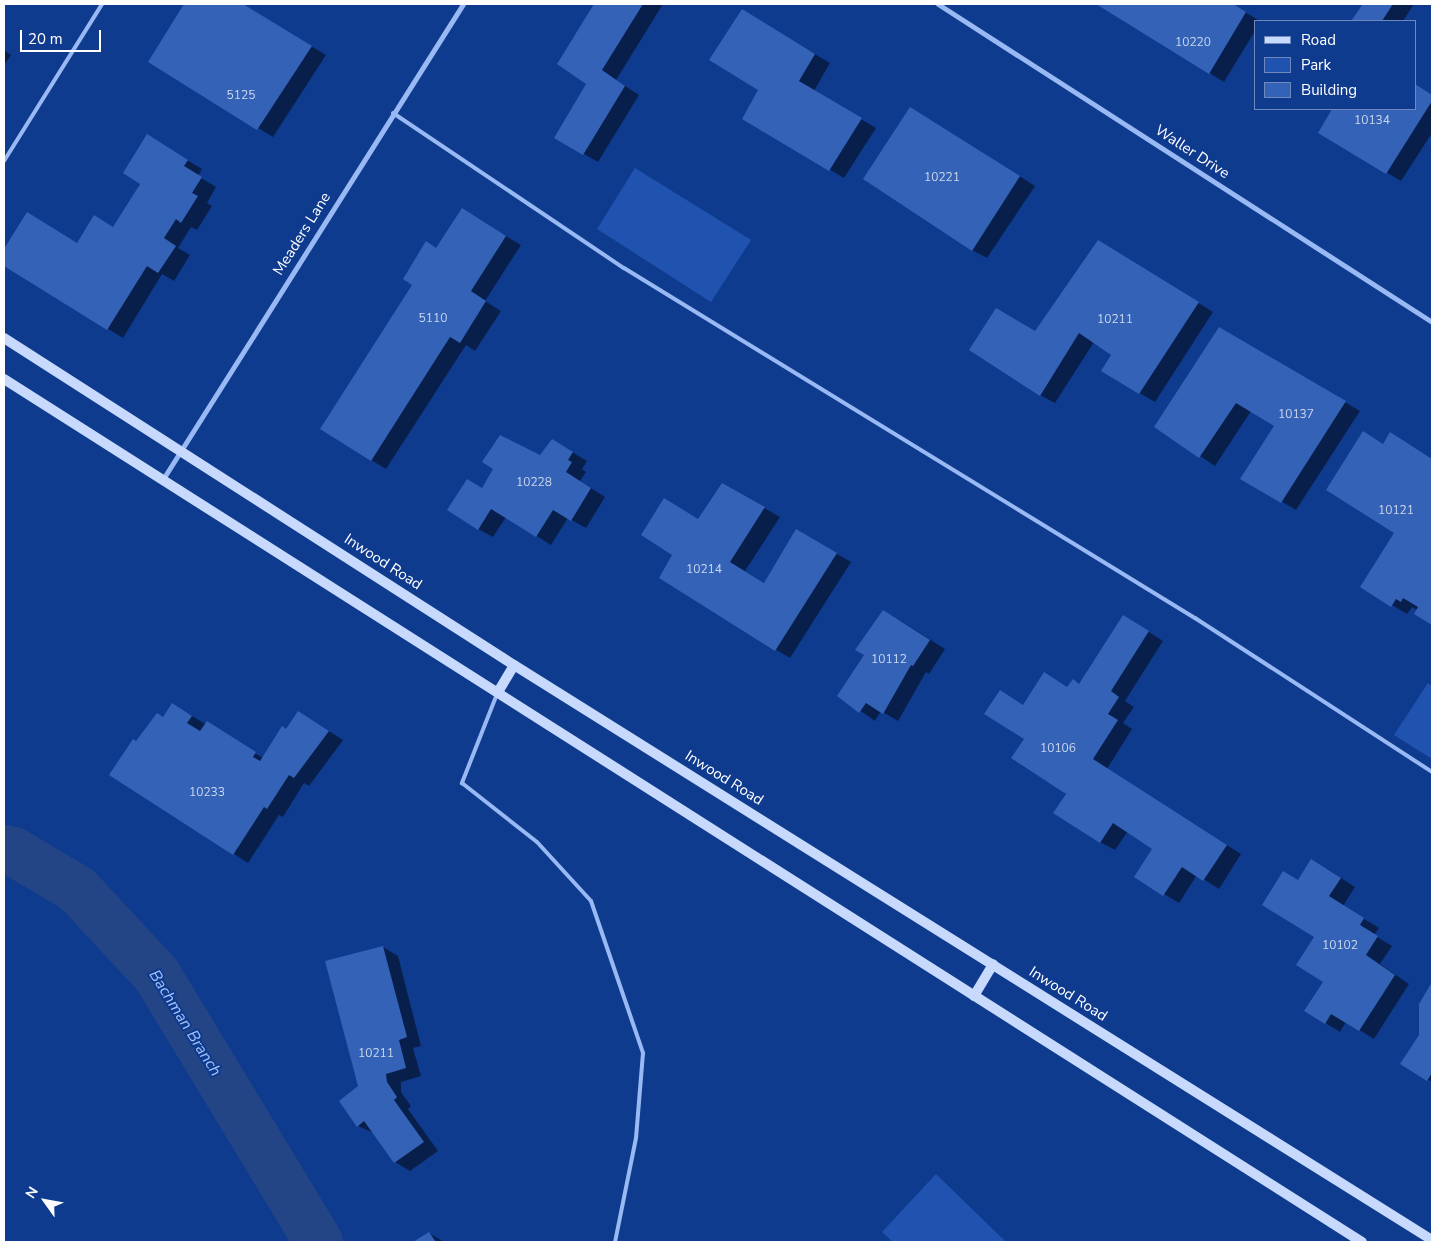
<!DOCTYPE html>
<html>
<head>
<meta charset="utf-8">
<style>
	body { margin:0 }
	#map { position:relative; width:1436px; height:1246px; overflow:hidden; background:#0f3b8f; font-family:"Nunito Sans",sans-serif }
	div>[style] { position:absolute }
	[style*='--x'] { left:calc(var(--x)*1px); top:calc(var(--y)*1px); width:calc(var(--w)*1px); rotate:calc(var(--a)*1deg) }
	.green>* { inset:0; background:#2053af }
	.shadow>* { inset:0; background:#0007 }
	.river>* { height:49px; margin:-24.5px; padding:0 24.5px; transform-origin:24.5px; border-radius:24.5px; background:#244585 }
	.building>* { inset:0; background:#3362b7 }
	.service>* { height:4px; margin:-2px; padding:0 2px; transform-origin:2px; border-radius:2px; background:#98b9f3 }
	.minor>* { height:5px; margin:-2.5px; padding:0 2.5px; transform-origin:2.5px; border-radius:2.5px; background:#98b9f3 }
	.secondary>* { height:10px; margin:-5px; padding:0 5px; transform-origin:5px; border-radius:5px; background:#c7dafd }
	span { translate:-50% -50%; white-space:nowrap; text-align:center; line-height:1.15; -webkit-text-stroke:4px #0f3b8f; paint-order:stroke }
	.number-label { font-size:12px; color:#ccd8ed }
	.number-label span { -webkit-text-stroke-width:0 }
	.street-label { font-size:15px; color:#fff }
	.water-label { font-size:16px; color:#a4c3fb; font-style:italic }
	.frame { position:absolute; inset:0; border:5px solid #fff; pointer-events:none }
	.legend { position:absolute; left:1254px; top:20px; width:162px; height:90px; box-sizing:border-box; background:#0f3b8f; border:1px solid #6f89bc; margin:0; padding:6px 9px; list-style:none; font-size:15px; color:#fff }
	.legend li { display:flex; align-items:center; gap:10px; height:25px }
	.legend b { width:25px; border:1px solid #6f89bc }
	.north { position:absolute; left:20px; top:1176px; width:50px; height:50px; -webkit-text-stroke:4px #0f3b8f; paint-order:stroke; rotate:302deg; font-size:14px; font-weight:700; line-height:20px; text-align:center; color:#fff }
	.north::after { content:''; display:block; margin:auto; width:18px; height:22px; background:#fff; clip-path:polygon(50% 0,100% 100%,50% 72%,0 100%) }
	.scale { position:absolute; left:20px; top:30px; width:81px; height:22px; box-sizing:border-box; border:2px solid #fff; border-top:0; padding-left:6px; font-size:15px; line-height:18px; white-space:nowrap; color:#fff; -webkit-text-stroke:4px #0f3b8f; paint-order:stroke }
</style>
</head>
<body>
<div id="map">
	<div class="green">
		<div style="clip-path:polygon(635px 168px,751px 240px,711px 302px,597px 229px)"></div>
		<div style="clip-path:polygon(1428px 683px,1432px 686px,1432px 759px,1394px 735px)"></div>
		<div style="clip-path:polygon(936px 1174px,1006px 1242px,893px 1242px,882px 1232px)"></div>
	</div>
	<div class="shadow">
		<div style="clip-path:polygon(186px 4px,241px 4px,326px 55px,273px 137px,150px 61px)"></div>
		<div style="clip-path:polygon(596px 4px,663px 4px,616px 80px,639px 95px,598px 162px,556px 138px,588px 83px,558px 63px)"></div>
		<div style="clip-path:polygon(1099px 4px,1231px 4px,1260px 21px,1255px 21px,1255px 31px,1224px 82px)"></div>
		<div style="clip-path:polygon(1365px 4px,1414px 4px,1403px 21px,1353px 21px)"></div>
		<div style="clip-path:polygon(758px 20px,830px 63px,814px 91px,876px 128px,844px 178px,744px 119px,760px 90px)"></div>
		<div style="clip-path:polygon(4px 50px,11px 55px,4px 65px)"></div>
		<div style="clip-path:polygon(1415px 84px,1432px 96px,1432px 133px,1401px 181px,1319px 132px,1333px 109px,1415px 109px)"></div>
		<div style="clip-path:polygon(925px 117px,1035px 186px,987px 258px,972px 250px)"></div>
		<div style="clip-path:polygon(162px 145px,202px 169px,198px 176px,216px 187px,207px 203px,212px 206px,197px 230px,191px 227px,178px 248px,190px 255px,174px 281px,162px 274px,123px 338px,4px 265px,4px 251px,27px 214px,78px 244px,114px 229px)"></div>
		<div style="clip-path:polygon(477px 219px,521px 245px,485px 301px,501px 311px,475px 351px,466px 345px,386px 469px,371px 460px)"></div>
		<div style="clip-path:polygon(1113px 250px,1213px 312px,1155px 402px,1102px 371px,1113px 354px,1094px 342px,1055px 403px,1040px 395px)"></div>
		<div style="clip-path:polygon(1219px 328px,1360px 411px,1296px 510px,1242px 478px,1276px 426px,1251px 411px,1215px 466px,1156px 427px)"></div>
		<div style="clip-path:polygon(1363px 432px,1384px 445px,1406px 443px,1432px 459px,1432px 624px,1415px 613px,1417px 610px,1412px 607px,1407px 614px,1362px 587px,1396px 533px)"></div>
		<div style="clip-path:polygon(567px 449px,587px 461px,582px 469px,586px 472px,580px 481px,605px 497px,586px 528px,568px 518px,551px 545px,506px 517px,493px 537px,478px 529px,482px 489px,541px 457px)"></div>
		<div style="clip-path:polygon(723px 484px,780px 517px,745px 571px,765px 584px,797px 531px,851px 562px,790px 658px,775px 649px,699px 520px)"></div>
		<div style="clip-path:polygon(899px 620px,945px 649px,929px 674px,926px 672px,898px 721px,881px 711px,875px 721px,839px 696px)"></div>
		<div style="clip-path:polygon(1138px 625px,1163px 641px,1125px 701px,1134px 707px,1123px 723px,1132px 729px,1107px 769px,1241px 854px,1219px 889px,1197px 875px,1179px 903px,1136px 877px,1154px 848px,1128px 831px,1115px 850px,1100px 842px,1025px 739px,1024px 706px,1080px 685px)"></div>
		<div style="clip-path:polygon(187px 713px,263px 758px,287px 730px,313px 721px,343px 740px,309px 786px,304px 783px,283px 817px,279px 815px,248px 863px,111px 775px,137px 742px,164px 718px)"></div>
		<div style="clip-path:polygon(1327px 869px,1355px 887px,1343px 906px,1379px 928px,1374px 935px,1392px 946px,1380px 964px,1409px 984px,1374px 1039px,1346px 1022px,1340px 1032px,1306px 1011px,1325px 981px,1299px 881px)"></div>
		<div style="clip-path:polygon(383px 947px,398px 956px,421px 1046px,413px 1048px,421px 1076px,401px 1082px,401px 1092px,411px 1106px,408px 1109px,438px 1151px,410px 1171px,395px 1162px,374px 1133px,358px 1126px,359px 1087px)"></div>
		<div style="clip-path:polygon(1432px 985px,1432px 1082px,1402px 1064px,1420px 1035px,1420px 1005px)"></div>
		<div style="clip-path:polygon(429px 1233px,444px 1242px,445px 1242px,415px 1242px)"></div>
	</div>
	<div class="river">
		<div style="--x:4;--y:849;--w:9;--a:13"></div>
		<div style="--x:13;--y:851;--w:74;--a:30.7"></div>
		<div style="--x:77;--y:889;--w:116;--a:47.1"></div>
		<div style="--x:156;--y:974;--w:313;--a:58.8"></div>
	</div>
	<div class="building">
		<div style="clip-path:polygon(184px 4px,243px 4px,312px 46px,257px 130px,148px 62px)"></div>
		<div style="clip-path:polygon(594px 4px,643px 4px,602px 70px,625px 86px,583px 155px,554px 138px,586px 84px,557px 64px)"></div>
		<div style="clip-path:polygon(1096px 4px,1233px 4px,1246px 12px,1209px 74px)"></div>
		<div style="clip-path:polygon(1363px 4px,1393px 4px,1382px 21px,1351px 21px)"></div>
		<div style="clip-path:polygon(742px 9px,815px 54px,799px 81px,862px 118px,829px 171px,742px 119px,758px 90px,709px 60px)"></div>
		<div style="clip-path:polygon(1415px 84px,1432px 95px,1432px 101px,1386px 174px,1318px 133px,1332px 109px,1415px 109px)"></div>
		<div style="clip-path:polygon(910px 107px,1020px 176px,972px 251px,863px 179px)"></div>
		<div style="clip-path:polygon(147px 134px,188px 160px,184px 166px,202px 177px,192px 193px,198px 196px,181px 223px,176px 219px,164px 238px,176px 246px,158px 273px,147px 266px,107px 330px,4px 266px,4px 249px,27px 212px,77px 243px,94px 215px,113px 227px,140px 184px,123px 173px)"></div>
		<div style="clip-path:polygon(462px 208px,506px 236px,471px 291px,486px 301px,460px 343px,450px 337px,371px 461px,320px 429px,412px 285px,403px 279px,426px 241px,436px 248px)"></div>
		<div style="clip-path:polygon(1098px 240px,1199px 302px,1139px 394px,1101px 371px,1111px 355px,1079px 333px,1040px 396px,969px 350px,996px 308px,1035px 331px)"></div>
		<div style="clip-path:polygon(1219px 327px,1346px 401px,1281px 503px,1240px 479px,1274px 426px,1236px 403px,1199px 458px,1154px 427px)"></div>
		<div style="clip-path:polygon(1363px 431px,1383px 444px,1390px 432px,1432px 459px,1432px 625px,1414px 614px,1418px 607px,1403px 598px,1401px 602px,1396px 599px,1391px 607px,1360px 587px,1394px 533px,1326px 490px)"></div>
		<div style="clip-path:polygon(500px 435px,540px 455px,552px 439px,573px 452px,568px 460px,572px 462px,566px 472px,591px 488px,571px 521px,553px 510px,536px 537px,491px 509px,478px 530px,447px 510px,467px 479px,482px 488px,493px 469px,482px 462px)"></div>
		<div style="clip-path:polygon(722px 483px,765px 507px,730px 562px,764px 583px,796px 529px,837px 553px,775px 651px,659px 578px,672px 555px,641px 535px,664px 498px,698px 519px)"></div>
		<div style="clip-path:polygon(883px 610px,930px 640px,913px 666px,911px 665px,883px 714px,866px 703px,859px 713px,837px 696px,864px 655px,855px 650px)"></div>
		<div style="clip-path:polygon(1123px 615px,1149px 631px,1111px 691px,1119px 697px,1108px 714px,1118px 720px,1093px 759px,1227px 845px,1203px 881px,1182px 867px,1163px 896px,1134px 877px,1152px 849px,1113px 823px,1100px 843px,1053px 813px,1066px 794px,1011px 758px,1024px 739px,984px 714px,1000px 690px,1023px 705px,1044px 672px,1067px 687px,1073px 679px,1079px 684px)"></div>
		<div style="clip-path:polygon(172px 703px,192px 716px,187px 723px,200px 731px,207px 721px,256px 752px,253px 757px,260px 761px,282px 726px,286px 729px,298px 711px,329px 731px,294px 778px,289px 775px,267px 809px,264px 807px,233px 855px,109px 775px,133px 739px,136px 741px,157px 713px,163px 717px)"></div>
		<div style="clip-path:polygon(1311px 859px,1341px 878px,1329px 896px,1364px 918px,1360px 925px,1378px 936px,1366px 955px,1395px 975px,1359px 1031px,1331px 1014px,1325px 1024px,1304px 1011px,1323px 982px,1296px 965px,1314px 937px,1262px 905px,1283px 871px,1298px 880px)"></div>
		<div style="clip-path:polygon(383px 946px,407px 1037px,399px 1040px,406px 1068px,386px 1074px,387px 1082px,397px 1097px,394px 1100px,424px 1142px,394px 1163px,364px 1121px,357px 1127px,339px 1101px,358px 1086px,325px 961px)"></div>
		<div style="clip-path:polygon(1432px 982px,1432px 1073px,1427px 1081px,1400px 1064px,1419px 1035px,1419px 1004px)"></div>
		<div style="clip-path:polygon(429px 1232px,436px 1242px,413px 1242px)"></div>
	</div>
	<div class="service">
		<div style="--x:393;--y:113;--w:278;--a:33.9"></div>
		<div style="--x:624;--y:268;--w:670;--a:31.51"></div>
		<div style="--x:1195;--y:618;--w:283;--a:33"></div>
		<div style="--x:4;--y:161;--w:185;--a:-58"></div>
		<div style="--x:497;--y:694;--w:96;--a:111.5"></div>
		<div style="--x:462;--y:783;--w:95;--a:38.2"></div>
		<div style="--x:537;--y:842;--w:80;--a:47.5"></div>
		<div style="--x:591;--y:901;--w:161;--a:71.1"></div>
		<div style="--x:643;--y:1053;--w:85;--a:94.7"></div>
		<div style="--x:636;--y:1138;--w:106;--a:101.4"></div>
	</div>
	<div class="minor">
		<div style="--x:938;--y:4;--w:588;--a:32.77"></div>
		<div style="--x:163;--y:479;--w:562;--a:-57.72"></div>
	</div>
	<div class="secondary">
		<div style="--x:4;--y:338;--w:606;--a:32.67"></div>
		<div style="--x:514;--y:665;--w:1083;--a:32.06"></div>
		<div style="--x:4;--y:379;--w:1609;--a:32.44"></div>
		<div style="--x:498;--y:692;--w:31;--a:-59"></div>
		<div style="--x:974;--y:996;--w:37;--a:-59"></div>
	</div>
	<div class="number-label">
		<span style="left:1193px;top:43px">10220</span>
		<span style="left:241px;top:96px">5125</span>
		<span style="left:1372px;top:121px">10134</span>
		<span style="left:942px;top:178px">10221</span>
		<span style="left:433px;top:319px">5110</span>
		<span style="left:1115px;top:320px">10211</span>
		<span style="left:1296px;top:415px">10137</span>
		<span style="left:534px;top:483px">10228</span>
		<span style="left:1396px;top:511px">10121</span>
		<span style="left:704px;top:570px">10214</span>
		<span style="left:889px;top:660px">10112</span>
		<span style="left:1058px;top:749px">10106</span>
		<span style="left:207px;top:793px">10233</span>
		<span style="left:1340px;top:946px">10102</span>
		<span style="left:376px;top:1054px">10211</span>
	</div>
	<div class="street-label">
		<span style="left:1192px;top:152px;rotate:33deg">Waller Drive</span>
		<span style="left:302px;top:234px;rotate:-58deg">Meaders Lane</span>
		<span style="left:383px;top:562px;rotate:33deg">Inwood Road</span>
		<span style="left:724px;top:778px;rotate:32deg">Inwood Road</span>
		<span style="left:1068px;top:994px;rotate:32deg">Inwood Road</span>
	</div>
	<div class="water-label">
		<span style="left:185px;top:1023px;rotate:58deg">Bachman Branch</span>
	</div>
	<div class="frame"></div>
	<ul class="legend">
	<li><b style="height:6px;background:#c7dafd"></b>Road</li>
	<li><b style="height:14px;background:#2053af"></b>Park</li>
	<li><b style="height:14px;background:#3362b7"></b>Building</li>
	</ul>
	<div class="north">N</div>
	<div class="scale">20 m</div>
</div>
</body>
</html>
